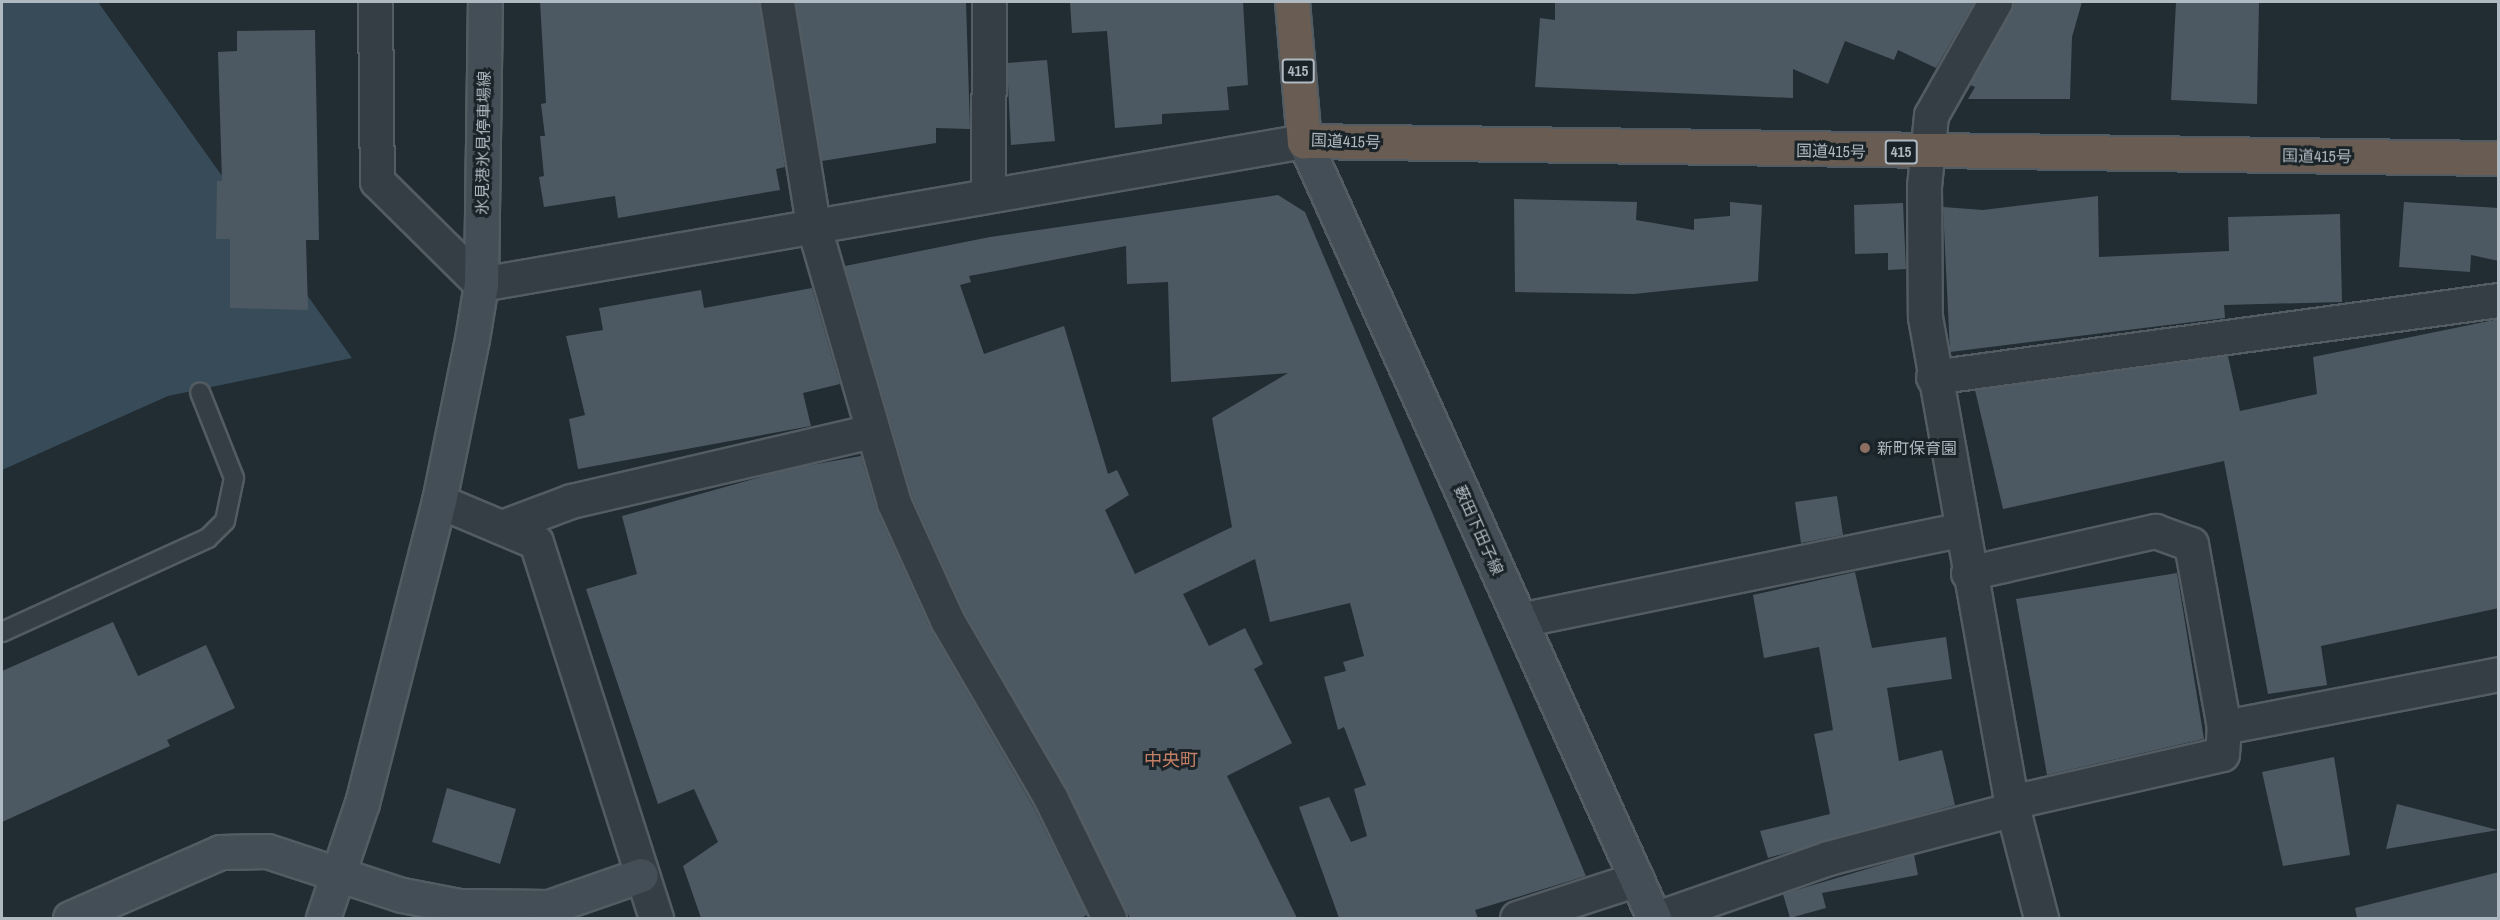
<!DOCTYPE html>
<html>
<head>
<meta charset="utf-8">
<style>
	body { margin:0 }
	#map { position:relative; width:2500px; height:920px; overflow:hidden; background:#222c33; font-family:"Archivo Narrow","Noto Sans JP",sans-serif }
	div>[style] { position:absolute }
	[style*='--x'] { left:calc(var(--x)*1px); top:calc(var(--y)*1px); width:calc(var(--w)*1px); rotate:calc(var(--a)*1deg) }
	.water>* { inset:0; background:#374b58 }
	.building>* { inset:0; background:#4d5962 }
	.roads { filter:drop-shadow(2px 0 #525c62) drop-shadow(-2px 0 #525c62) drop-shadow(0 2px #525c62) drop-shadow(0 -2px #525c62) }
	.lane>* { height:18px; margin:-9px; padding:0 9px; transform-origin:9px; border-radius:9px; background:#353e44 }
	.street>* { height:33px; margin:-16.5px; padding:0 16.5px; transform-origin:16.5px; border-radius:16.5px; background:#353e44 }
	.secondary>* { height:33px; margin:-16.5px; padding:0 16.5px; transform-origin:16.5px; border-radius:16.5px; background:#434e56 }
	.highway>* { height:33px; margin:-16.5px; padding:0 16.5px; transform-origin:16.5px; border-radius:16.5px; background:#695d53 }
	.dots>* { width:16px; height:16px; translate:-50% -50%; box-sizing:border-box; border:3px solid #1a2328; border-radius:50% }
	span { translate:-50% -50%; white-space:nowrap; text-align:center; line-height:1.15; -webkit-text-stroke:6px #1a2328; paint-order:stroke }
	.shield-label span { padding:2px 4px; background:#1a2328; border:2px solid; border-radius:4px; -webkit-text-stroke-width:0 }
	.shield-label { font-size:15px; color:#afb9c1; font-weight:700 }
	.street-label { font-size:16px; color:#afb9c1 }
	.poi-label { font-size:16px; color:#afb9c1 }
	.left { translate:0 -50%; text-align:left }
	.neighbourhood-label { font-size:18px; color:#c47f67 }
	.frame { position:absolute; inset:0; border:3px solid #afb9c1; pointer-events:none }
</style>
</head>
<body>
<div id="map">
	<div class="water">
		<div style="clip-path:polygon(2px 2px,98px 2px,352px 358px,168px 396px,2px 470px)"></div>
	</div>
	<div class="building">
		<div style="clip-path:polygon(540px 2px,759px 2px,785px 167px,776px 169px,780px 190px,618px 218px,615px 196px,544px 207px,539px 177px,544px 176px,540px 136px,545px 136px,541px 104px,546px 103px)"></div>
		<div style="clip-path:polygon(796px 2px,966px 2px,970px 129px,936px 128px,936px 143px,822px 161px)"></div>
		<div style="clip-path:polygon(1070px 2px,1243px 2px,1248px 85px,1227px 87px,1229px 110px,1162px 114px,1162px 124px,1115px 128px,1107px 31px,1072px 33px)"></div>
		<div style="clip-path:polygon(1555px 2px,1974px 2px,1936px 68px,1898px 50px,1894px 60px,1845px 41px,1828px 84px,1793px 69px,1793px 98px,1535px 87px,1540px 18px,1555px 20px)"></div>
		<div style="clip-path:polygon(2014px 2px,2082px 2px,2072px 37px,2070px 99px,1968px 99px,1975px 87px,1970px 85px)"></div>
		<div style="clip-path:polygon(2176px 2px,2259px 2px,2257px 104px,2171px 100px)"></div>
		<div style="clip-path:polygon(315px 30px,319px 240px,306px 240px,308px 310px,230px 308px,230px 239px,216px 239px,217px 181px,222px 181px,218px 52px,237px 51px,237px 31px)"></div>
		<div style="clip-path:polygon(1047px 60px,1055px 141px,1011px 145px,1007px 63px)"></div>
		<div style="clip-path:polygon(evenodd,1278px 195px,1305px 212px,1586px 876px,1475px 910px,1478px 918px,1339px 918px,1299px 807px,1329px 797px,1351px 842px,1367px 836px,1354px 789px,1366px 785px,1344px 727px,1338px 730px,1324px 677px,1346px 671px,1343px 662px,1364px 656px,1350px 603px,1270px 622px,1255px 559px,1183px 594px,1209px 646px,1245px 628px,1263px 664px,1254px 669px,1292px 743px,1227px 776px,1297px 918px,1130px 918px,1067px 790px,964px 611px,912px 496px,845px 266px,990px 237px,1278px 195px,1126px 246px,1127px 284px,1168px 282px,1171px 382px,1288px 373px,1212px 418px,1232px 527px,1135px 574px,1105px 510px,1129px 495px,1117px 470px,1108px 474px,1064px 326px,984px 354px,960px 285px,971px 282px,969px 276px,1126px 246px)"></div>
		<div style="clip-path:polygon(2098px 196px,2099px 257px,2229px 251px,2228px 217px,2340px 214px,2342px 302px,2224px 305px,2225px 318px,1950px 352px,1943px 207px,1983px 210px)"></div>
		<div style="clip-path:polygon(1514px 199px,1637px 202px,1636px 220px,1694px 230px,1694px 219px,1730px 216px,1730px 202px,1762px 205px,1758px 281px,1634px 294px,1515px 292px)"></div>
		<div style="clip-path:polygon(2404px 202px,2499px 208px,2499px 261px,2471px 255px,2470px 272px,2399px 267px)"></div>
		<div style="clip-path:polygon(1903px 203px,1906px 269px,1888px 270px,1888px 253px,1855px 254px,1854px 205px)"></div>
		<div style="clip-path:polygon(812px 288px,840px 384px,803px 393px,811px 426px,578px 469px,569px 419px,585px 415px,566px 336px,603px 330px,599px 308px,701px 290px,704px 308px)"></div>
		<div style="clip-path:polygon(2499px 319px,2499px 608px,2321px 646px,2327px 685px,2268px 694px,2224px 461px,2003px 509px,1975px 390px,2228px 356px,2240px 411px,2317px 394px,2313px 357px)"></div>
		<div style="clip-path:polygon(861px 456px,877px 511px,930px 628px,1034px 808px,1087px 915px,1081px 918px,701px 918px,683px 866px,718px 842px,694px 789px,658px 804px,586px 589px,637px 574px,622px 516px,789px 469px)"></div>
		<div style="clip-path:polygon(1837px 496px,1843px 535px,1801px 543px,1795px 502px)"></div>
		<div style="clip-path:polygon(1855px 572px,1872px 648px,1946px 637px,1952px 679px,1887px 688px,1899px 761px,1942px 750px,1955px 805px,1768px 858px,1760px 831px,1830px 814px,1814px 734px,1833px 730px,1819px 647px,1764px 658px,1753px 595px)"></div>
		<div style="clip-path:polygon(2177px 573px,2204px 739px,2047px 775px,2016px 599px)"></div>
		<div style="clip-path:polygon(113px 622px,138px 676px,206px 645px,235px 708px,167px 740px,170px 746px,2px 822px,2px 671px)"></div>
		<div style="clip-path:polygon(2334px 757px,2350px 855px,2283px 866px,2262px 772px)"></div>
		<div style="clip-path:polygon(447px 788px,516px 809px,500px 864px,432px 842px)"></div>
		<div style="clip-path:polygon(2397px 804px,2498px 830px,2386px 849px)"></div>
		<div style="clip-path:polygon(1914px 855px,1918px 875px,1822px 893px,1826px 908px,1790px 918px,1783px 894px)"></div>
		<div style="clip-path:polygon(2499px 872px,2499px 918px,2357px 918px,2355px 908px)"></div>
	</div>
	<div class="roads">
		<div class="lane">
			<div style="--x:2;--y:632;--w:226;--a:-24.5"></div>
			<div style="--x:208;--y:538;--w:24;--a:-45"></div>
			<div style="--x:225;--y:521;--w:44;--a:-78.2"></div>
			<div style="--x:234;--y:478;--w:92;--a:-111.6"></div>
		</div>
		<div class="street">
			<div style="--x:375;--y:2;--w:179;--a:89.4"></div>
			<div style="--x:377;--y:181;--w:146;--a:44.7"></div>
			<div style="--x:481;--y:284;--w:835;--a:-9.86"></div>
			<div style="--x:777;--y:2;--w:225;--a:80.8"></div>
			<div style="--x:813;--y:224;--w:291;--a:73.8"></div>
			<div style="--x:894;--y:503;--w:128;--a:65.6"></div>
			<div style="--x:947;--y:620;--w:207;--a:59.8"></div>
			<div style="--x:1051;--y:799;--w:132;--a:64"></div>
			<div style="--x:1995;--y:2;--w:130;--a:119.5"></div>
			<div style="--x:1931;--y:115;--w:72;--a:95.6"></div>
			<div style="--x:1924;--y:187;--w:130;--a:89.6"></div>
			<div style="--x:1925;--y:317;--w:493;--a:79.9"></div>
			<div style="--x:2011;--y:802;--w:120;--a:75.5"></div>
			<div style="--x:988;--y:194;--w:192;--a:-89.7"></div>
			<div style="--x:1933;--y:377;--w:570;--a:-7.76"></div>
			<div style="--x:439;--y:501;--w:105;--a:22.9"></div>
			<div style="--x:536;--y:542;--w:395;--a:72.3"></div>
			<div style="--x:502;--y:527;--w:74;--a:-20.6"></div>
			<div style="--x:571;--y:501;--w:308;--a:-13.1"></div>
			<div style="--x:1968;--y:573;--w:192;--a:-12.7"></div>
			<div style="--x:2155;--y:531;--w:38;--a:20"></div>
			<div style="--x:2191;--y:544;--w:186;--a:79.8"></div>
			<div style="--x:1520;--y:620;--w:449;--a:-11.6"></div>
			<div style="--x:2011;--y:802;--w:216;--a:-12.8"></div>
			<div style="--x:2222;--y:754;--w:27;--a:-86"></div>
			<div style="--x:2224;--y:727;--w:279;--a:-10.9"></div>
			<div style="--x:1517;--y:918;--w:126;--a:-18"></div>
			<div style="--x:1657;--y:918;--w:181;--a:-19.3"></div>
			<div style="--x:1828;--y:858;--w:191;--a:-14.8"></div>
		</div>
		<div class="secondary">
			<div style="--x:1304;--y:141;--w:852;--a:65.75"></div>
			<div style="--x:70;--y:918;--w:164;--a:-23.7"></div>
			<div style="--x:220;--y:852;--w:47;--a:-1.2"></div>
			<div style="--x:267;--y:851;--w:142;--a:18.1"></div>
			<div style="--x:402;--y:895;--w:58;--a:10.9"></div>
			<div style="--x:459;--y:906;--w:90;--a:0.6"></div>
			<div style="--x:549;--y:907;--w:97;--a:-19.2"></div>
			<div style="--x:323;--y:918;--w:121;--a:-71.3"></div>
			<div style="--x:362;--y:803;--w:312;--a:-75.7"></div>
			<div style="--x:439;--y:501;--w:165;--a:-78.5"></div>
			<div style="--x:472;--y:339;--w:56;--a:-80.7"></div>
			<div style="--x:481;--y:284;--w:282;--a:-89.2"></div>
		</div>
		<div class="highway">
			<div style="--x:1292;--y:2;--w:140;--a:85.1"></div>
			<div style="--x:1304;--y:141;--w:1194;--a:0.82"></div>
		</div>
	</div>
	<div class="dots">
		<div style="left:1865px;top:448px;background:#8d6e63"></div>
	</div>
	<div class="shield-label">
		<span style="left:1298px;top:71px">415</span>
		<span style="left:1901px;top:152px">415</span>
	</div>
	<div class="street-label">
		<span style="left:1346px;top:141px;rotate:2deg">国道415号</span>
		<span style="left:483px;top:143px;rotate:-89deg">氷見港氷見停車場線</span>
		<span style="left:1831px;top:151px;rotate:1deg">国道415号</span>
		<span style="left:2317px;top:156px;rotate:1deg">国道415号</span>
		<span style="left:1479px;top:530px;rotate:66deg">薮田下田子線</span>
	</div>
	<div class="poi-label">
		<span class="left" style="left:1877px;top:448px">新町保育園</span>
	</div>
	<div class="neighbourhood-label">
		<span style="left:1171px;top:760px">中央町</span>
	</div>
	<div class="frame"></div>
</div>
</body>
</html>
